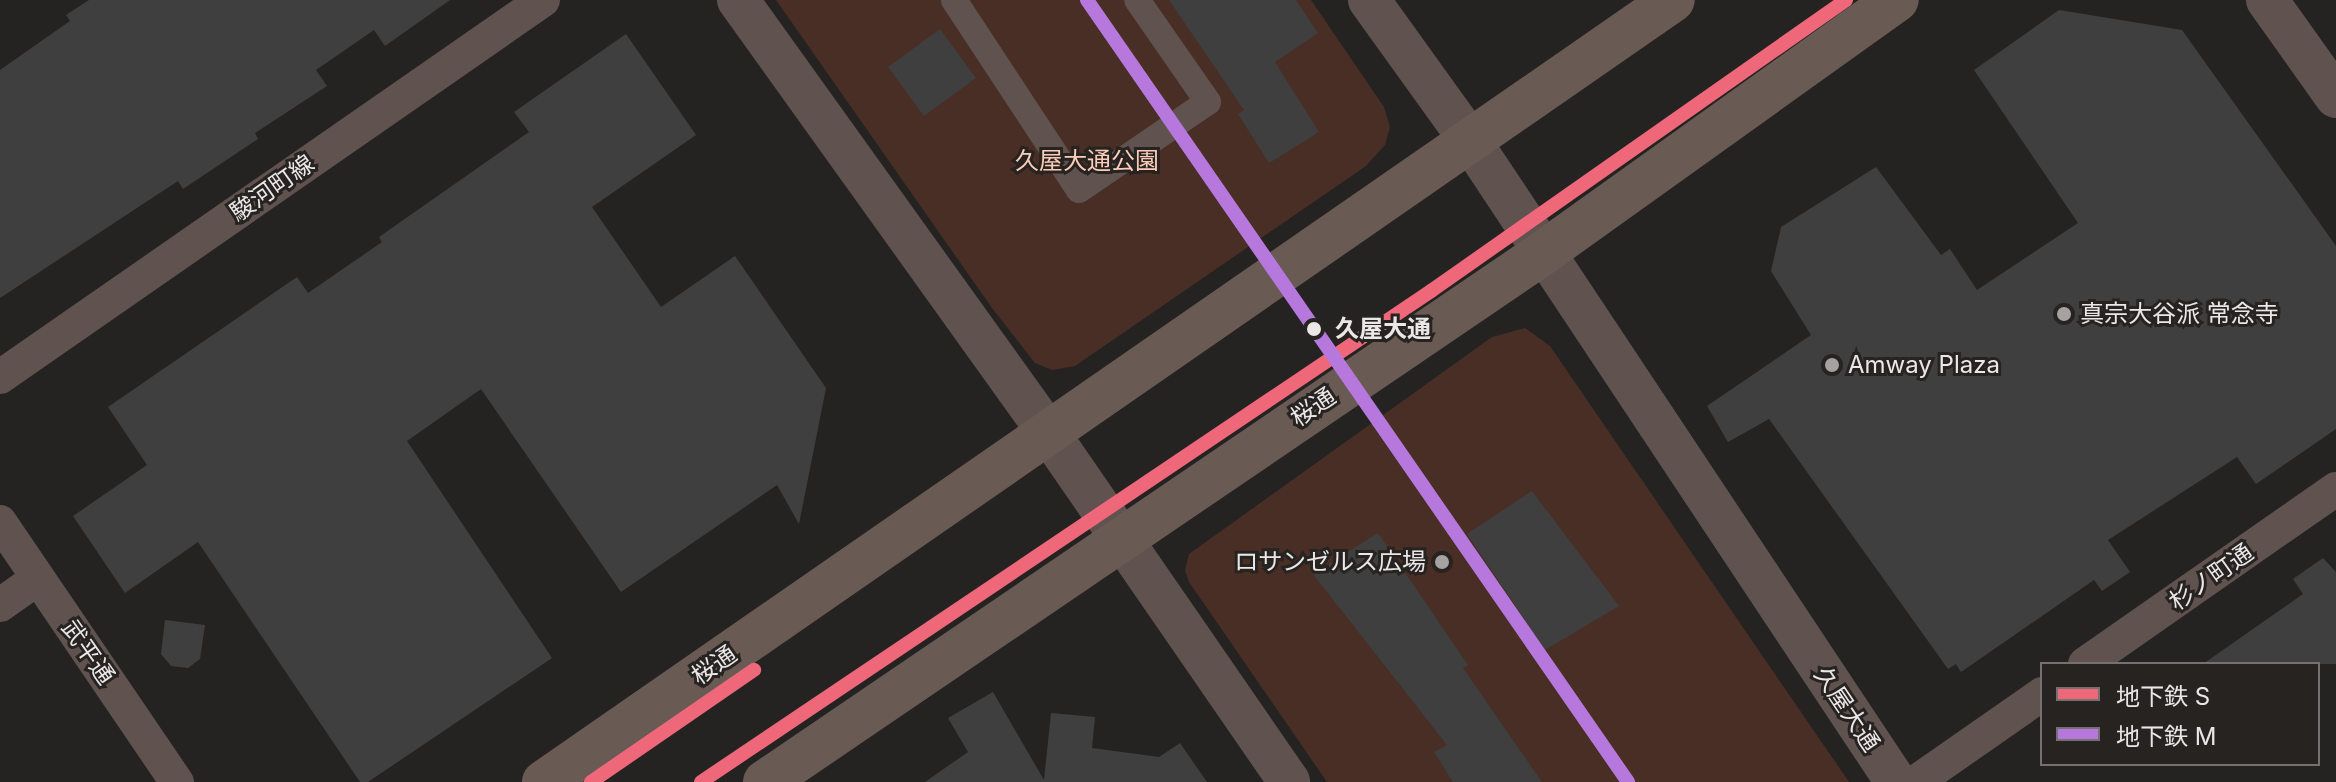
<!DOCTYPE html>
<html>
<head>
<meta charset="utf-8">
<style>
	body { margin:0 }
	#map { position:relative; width:2336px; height:782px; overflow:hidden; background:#252322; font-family:Inter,"Noto Sans JP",sans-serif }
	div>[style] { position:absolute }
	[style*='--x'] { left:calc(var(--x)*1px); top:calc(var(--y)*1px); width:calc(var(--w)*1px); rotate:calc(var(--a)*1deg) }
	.green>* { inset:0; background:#482e25 }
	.building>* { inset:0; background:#403f3f }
	.pedestrian>* { height:26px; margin:-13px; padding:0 13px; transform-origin:13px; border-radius:13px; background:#60534f }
	.minor>* { height:34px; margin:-17px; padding:0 17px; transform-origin:17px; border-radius:17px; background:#60534f }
	.tertiary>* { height:42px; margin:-21px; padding:0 21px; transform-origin:21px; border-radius:21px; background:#60534f }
	.trunk>* { height:44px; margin:-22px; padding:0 22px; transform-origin:22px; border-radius:22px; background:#695a54 }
	.metro-1>* { height:14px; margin:-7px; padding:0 7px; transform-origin:7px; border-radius:7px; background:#ef687a }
	.metro-2>* { height:14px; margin:-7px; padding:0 7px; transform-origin:7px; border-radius:7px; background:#b678dd }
	.dots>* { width:22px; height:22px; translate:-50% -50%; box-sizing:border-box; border:4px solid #262321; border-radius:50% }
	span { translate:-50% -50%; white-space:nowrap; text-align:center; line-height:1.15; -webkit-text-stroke:6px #262321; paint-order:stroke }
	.park-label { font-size:24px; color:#fdccb9 }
	.street-label { font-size:24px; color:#eae7e6 }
	.poi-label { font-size:24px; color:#eae7e6 }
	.left { translate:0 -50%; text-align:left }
	.right { translate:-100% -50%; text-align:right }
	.stop-label { font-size:24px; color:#eae7e6; font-weight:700 }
	.legend { position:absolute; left:2040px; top:662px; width:280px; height:104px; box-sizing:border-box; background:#262321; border:2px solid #747170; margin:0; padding:10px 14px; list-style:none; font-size:24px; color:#eae7e6 }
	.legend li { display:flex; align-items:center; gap:16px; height:40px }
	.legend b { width:40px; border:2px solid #747170 }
</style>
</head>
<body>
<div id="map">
	<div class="green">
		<div style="clip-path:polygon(776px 0,1311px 0,1384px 107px,1390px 127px,1385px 145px,1366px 166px,1075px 366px,1052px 370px,1035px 363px,992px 308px)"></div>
		<div style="clip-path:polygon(1525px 328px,1550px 346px,1849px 782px,1327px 782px,1189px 582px,1185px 570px,1189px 554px,1492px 337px)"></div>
	</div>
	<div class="building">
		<div style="clip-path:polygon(89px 0,450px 0,385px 46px,374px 30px,316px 70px,327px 86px,255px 133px,258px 139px,183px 189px,178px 181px,0 298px,0 70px,70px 21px,66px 15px)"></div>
		<div style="clip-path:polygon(1169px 0,1296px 0,1318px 33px,1275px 62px,1319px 132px,1269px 163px,1238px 114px,1244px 110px)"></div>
		<div style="clip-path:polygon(2059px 10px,2182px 30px,2336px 246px,2336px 429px,2256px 484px,2237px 457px,2108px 540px,2130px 572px,2102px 591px,2094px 580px,1961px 672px,1956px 664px,1948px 669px,1769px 419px,1728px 442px,1707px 406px,1811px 335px,1771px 271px,1781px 227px,1876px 167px,1941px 255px,1950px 249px,1977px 290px,2078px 223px,1974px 70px)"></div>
		<div style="clip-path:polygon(940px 29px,976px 78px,924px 116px,888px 67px)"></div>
		<div style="clip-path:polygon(626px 34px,696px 135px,592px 207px,661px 307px,735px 256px,826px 388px,799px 524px,777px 485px,621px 592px,481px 389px,407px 441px,552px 658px,368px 782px,360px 782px,198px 542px,125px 593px,73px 516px,147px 465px,108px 407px,297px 277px,308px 293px,382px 242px,379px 237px,529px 132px,514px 112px)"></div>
		<div style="clip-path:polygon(1532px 491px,1619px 606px,1545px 650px,1467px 534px)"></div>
		<div style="clip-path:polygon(1378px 533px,1468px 665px,1463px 668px,1542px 782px,1453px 782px,1434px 752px,1447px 745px,1313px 574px)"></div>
		<div style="clip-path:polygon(2323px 558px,2336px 572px,2336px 664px,2203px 664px,2303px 594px,2293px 579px)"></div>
		<div style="clip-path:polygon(165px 620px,205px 625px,200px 659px,188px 668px,171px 666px,161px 654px)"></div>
		<div style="clip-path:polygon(993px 692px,1044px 780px,1051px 713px,1095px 717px,1092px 748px,1159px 757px,1180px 743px,1207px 782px,925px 782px,968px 752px,948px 718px)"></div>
	</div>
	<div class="pedestrian">
		<div style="--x:954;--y:0;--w:227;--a:56.7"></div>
		<div style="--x:1079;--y:190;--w:156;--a:-34.3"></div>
		<div style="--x:1208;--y:102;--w:124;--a:-124.8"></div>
	</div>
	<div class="minor">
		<div style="--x:0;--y:377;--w:661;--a:-34.77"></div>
		<div style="--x:0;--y:522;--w:315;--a:55.8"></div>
		<div style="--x:0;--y:605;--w:45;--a:-35.1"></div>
		<div style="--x:2085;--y:664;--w:306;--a:-34.9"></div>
		<div style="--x:1916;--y:782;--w:154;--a:-34.9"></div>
	</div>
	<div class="tertiary">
		<div style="--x:738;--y:0;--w:535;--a:54.35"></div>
		<div style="--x:1050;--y:435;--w:421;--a:55.4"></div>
		<div style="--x:1369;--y:0;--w:171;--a:54.3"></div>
		<div style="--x:1469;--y:139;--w:772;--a:56.41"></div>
		<div style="--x:2267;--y:0;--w:119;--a:54.6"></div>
	</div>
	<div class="trunk">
		<div style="--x:544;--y:782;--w:1373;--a:-34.71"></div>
		<div style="--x:765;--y:782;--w:941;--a:-34.21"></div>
		<div style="--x:1543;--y:253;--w:435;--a:-35.6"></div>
	</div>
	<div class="metro-1">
		<div style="--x:591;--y:782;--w:198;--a:-34.5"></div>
		<div style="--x:701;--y:782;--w:880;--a:-33.92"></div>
		<div style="--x:1431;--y:291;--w:507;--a:-35.04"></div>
	</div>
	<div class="metro-2">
		<div style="--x:1087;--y:0;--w:951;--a:55.32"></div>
	</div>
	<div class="dots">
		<div style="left:2064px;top:314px;background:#a5a2a1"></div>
		<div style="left:1314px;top:329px;background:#eae7e6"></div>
		<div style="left:1832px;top:365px;background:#a5a2a1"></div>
		<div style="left:1442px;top:562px;background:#a5a2a1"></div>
	</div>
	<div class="park-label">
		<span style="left:1087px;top:161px">久屋大通公園</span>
	</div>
	<div class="street-label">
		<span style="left:272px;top:188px;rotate:-35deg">駿河町線</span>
		<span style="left:1313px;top:407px;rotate:-34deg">桜通</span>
		<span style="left:2211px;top:577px;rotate:-35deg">杉ノ町通</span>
		<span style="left:88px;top:652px;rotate:55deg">武平通</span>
		<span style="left:714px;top:665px;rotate:-35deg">桜通</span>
		<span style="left:1847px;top:709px;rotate:56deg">久屋大通</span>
	</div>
	<div class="poi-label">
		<span class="left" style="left:2080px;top:314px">真宗大谷派 常念寺</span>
		<span class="left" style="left:1848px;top:365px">Amway Plaza</span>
		<span class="right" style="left:1426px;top:562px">ロサンゼルス広場</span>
	</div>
	<div class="stop-label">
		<span class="left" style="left:1335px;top:329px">久屋大通</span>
	</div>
	<ul class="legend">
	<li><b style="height:10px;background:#ef687a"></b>地下鉄 S</li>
	<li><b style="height:10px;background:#b678dd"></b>地下鉄 M</li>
	</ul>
</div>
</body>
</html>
